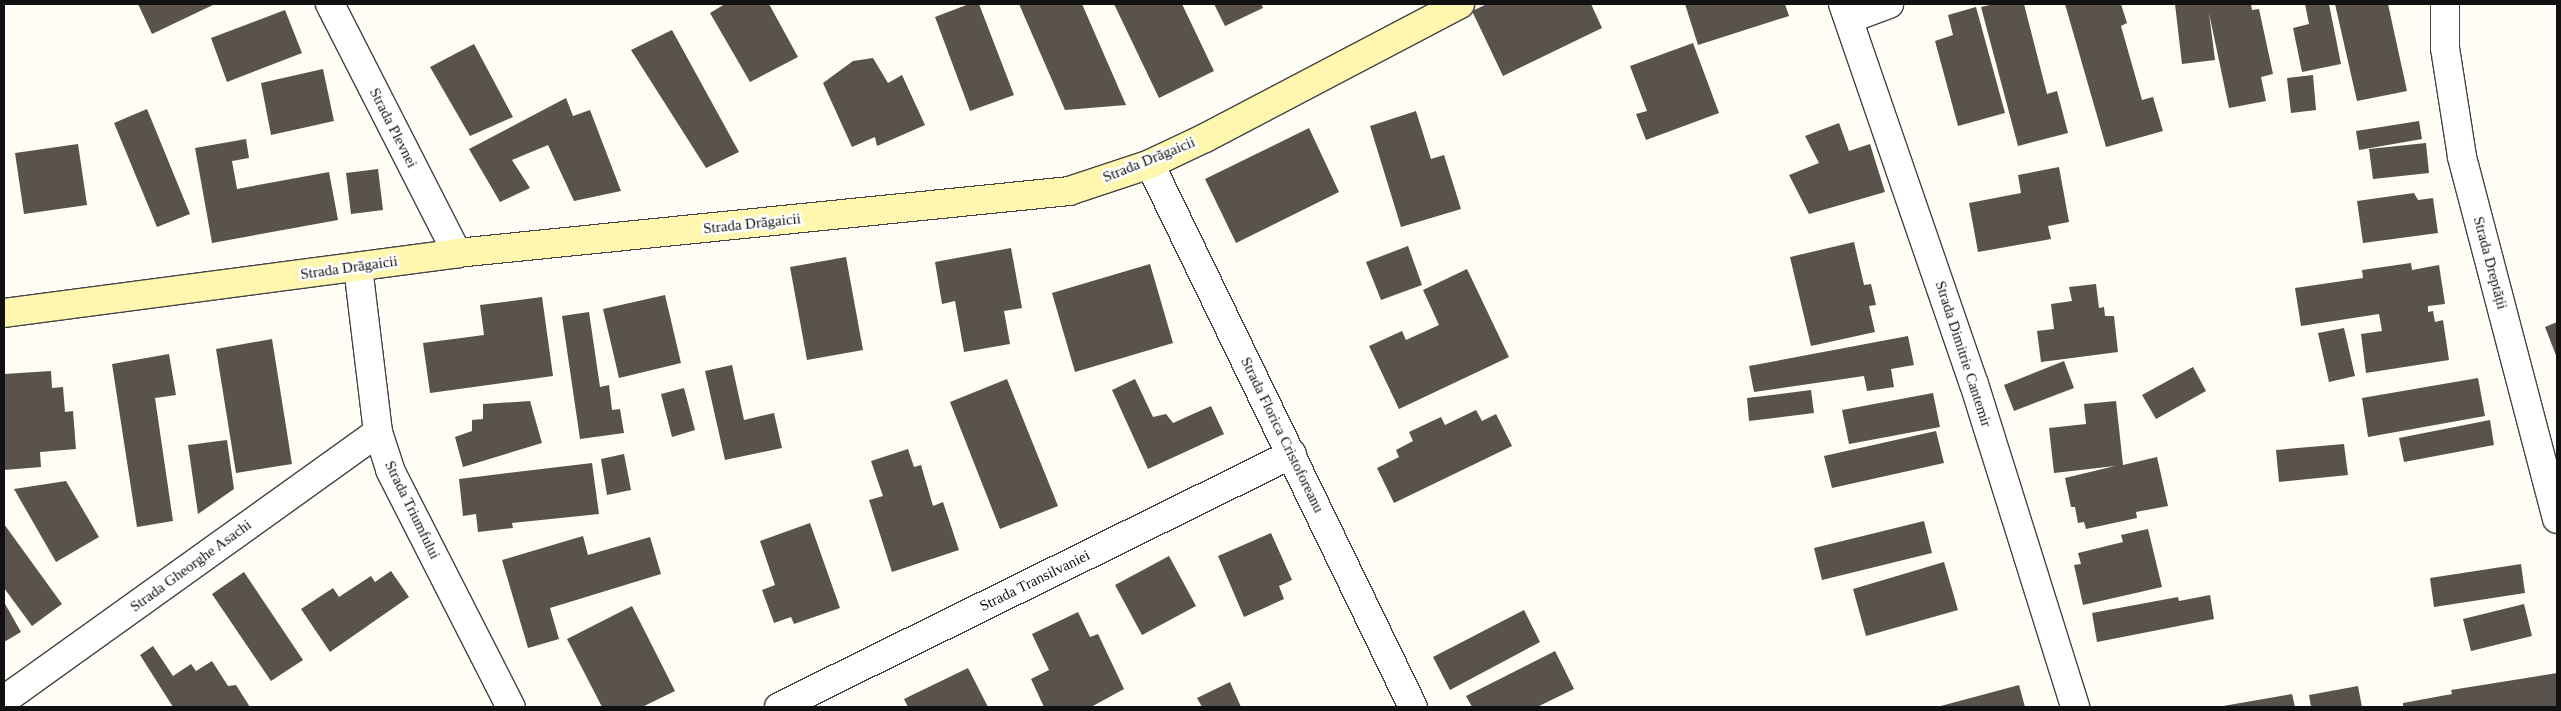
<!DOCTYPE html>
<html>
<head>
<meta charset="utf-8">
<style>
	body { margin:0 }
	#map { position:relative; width:2561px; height:711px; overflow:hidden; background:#fffdf5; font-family:Georgia,serif }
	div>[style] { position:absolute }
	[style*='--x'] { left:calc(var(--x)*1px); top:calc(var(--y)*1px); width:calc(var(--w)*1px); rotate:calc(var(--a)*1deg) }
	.building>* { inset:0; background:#5a524d }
	.roads { filter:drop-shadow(1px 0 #444) drop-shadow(-1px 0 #444) drop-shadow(0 1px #444) drop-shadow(0 -1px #444) }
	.street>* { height:28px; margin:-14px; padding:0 14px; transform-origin:14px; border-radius:14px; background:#fff }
	.secondary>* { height:28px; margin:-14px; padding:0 14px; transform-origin:14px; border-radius:14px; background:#fff6b0 }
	span { translate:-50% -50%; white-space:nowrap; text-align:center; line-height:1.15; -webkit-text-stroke:5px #fff; paint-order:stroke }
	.street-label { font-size:15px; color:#111 }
	.frame { position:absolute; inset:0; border:5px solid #111; pointer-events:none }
</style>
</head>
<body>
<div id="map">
	<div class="building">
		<div style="clip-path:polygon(138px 4px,215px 4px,152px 34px)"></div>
		<div style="clip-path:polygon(725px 4px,769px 4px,798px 57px,750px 82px,710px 13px)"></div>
		<div style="clip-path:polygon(969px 4px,979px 4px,1014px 95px,970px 111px,935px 17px)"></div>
		<div style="clip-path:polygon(1019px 4px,1082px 4px,1126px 105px,1065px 110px)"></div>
		<div style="clip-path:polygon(1114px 4px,1182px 4px,1214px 71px,1159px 98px)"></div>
		<div style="clip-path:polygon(1214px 4px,1261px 4px,1263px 8px,1225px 26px)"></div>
		<div style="clip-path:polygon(1487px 4px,1591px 4px,1602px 28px,1503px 76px,1472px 11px)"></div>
		<div style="clip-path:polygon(1685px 4px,1785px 4px,1789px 16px,1698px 45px)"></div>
		<div style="clip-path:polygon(1994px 4px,2024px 4px,2047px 94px,2057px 91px,2068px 133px,2018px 146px,1981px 7px)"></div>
		<div style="clip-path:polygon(2065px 4px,2121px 4px,2127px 23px,2121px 26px,2142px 100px,2153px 97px,2163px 131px,2106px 147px)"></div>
		<div style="clip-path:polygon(2175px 4px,2251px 4px,2252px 10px,2259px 9px,2273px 74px,2261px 77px,2266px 101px,2229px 108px,2209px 13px,2215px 60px,2182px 64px)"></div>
		<div style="clip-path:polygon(2305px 4px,2329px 4px,2341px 64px,2302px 72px,2293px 28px,2309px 24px)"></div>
		<div style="clip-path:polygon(2335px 4px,2388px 4px,2407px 91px,2357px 101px)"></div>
		<div style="clip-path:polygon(1976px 7px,2005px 113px,1958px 126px,1935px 41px,1953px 35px,1948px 15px)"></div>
		<div style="clip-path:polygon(285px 10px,302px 53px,227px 82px,211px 38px)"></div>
		<div style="clip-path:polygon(672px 30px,739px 152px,706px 168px,631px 50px)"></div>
		<div style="clip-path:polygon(1693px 43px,1719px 113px,1646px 140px,1636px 114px,1647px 111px,1630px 66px)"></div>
		<div style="clip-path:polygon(474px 44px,513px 117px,470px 136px,430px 67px)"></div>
		<div style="clip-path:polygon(873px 58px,888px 83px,902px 75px,925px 125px,877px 146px,875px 137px,852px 147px,823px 83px,853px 61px)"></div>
		<div style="clip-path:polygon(323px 69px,334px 121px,271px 135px,261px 83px)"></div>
		<div style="clip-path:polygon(2313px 75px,2316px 110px,2291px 113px,2287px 78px)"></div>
		<div style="clip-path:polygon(566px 98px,573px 116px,590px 110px,621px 191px,574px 201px,548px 145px,512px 160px,530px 188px,500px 202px,469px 149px)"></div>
		<div style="clip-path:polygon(147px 109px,190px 214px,157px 227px,114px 123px)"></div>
		<div style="clip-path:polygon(1416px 111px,1431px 159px,1444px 155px,1461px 209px,1401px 227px,1370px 126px)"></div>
		<div style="clip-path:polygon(2419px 121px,2422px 139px,2359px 150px,2356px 131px)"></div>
		<div style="clip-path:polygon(1839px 123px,1849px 151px,1870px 144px,1885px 192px,1809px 214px,1789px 175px,1819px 163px,1805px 136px)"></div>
		<div style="clip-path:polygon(1309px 128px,1339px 192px,1236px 243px,1205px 179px)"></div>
		<div style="clip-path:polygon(246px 139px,249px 158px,232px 161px,237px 189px,329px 172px,338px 220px,212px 243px,195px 148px)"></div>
		<div style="clip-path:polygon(2426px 143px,2429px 173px,2373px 179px,2369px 149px)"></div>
		<div style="clip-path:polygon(78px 144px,87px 205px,24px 214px,15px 153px)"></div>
		<div style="clip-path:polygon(2059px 167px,2069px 222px,2048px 226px,2051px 239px,1978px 252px,1969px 203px,2021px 193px,2018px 175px)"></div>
		<div style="clip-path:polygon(378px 169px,383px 210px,351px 214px,346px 173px)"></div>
		<div style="clip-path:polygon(2414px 193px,2418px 200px,2433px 198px,2438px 233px,2363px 243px,2357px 201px)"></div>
		<div style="clip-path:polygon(1854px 242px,1864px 285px,1871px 284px,1876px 305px,1869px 306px,1875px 332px,1811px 346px,1790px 257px)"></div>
		<div style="clip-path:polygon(1408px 246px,1422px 285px,1381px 300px,1366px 262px)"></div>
		<div style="clip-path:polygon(1011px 248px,1022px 308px,1004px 311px,1010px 344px,964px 352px,955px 301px,942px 304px,935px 262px)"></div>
		<div style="clip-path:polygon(846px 257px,863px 350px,807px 360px,790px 267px)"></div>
		<div style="clip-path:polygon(2411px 263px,2412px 270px,2439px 265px,2445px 304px,2428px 306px,2428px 312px,2433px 311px,2435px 322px,2443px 320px,2449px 360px,2366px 373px,2361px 334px,2382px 331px,2379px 314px,2301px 326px,2295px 288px,2363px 278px,2362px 270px)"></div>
		<div style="clip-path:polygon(1150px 264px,1173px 343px,1075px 372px,1052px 293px)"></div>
		<div style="clip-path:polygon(1467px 269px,1509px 357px,1399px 409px,1369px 346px,1402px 331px,1406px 340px,1439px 325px,1423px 290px)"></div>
		<div style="clip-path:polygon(2096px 284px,2099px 308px,2104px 307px,2105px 316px,2114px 316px,2118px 352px,2041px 362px,2037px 331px,2054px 329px,2051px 304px,2072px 301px,2069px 287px)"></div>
		<div style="clip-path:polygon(665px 295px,681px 363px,619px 378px,603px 309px)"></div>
		<div style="clip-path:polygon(542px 297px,553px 376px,430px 393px,423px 343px,484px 335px,480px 305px)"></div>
		<div style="clip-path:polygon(589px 312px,600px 387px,609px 385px,612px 410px,620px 409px,624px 433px,580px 439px,562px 316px)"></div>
		<div style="clip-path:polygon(2557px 322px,2557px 358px,2545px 327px)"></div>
		<div style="clip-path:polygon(2344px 328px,2355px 376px,2329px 382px,2318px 333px)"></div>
		<div style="clip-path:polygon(1908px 336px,1914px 365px,1891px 369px,1894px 387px,1867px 391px,1864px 376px,1754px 392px,1749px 366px)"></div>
		<div style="clip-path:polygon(272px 339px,292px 464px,236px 473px,216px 349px)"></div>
		<div style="clip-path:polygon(169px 354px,176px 395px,155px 398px,173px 521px,137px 527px,112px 364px)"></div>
		<div style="clip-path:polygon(2064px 361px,2074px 388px,2014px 411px,2004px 385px)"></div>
		<div style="clip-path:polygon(732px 365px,744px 420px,774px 413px,782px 448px,725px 460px,705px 371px)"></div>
		<div style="clip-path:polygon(2193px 367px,2206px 391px,2156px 419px,2142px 395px)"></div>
		<div style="clip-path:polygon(51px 371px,52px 388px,63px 387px,65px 412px,73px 411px,76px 449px,40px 452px,41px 467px,4px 470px,4px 374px)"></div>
		<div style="clip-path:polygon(2478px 378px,2485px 416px,2368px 437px,2362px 398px)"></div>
		<div style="clip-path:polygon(1007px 379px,1058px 506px,1000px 529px,950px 402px)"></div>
		<div style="clip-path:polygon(1135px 379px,1153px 417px,1166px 414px,1173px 423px,1211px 406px,1224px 434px,1148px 469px,1112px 390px)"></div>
		<div style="clip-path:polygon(684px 388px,695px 430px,672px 437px,661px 394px)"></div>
		<div style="clip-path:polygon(1811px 390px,1814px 413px,1749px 421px,1747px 398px)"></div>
		<div style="clip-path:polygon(1933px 393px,1940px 427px,1849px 444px,1842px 410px)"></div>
		<div style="clip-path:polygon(530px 401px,542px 443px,463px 467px,455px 437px,472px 431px,472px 420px,483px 419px,483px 404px)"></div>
		<div style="clip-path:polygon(2116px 401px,2123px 465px,2157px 457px,2168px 506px,2136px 512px,2137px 518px,2086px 529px,2084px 522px,2078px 523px,2075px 507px,2071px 507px,2065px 478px,2115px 466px,2054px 473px,2049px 428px,2086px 424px,2084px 404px)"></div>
		<div style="clip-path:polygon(1476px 410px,1482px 421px,1496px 414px,1512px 446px,1394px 503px,1377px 468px,1399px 457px,1396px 450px,1413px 441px,1409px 432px,1441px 417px,1445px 425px)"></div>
		<div style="clip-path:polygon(2490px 420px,2494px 445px,2404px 462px,2399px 438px)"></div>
		<div style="clip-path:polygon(1936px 431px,1944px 463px,1832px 488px,1824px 456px)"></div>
		<div style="clip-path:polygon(227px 440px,234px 489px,198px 514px,188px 445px)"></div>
		<div style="clip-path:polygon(2344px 444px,2348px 475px,2279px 482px,2276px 450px)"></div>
		<div style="clip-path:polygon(908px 449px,914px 467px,921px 465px,933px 506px,943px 502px,959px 550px,892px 572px,869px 500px,883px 496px,871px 461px)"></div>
		<div style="clip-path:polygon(624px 454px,631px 490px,607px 495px,601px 459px)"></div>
		<div style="clip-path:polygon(592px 463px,599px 514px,512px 523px,513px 528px,478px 532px,476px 514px,463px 516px,459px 479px)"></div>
		<div style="clip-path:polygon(66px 481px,99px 537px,56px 562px,14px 489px)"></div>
		<div style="clip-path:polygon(1924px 521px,1932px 553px,1822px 580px,1814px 548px)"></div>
		<div style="clip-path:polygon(810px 523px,840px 608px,794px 624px,791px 617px,774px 623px,762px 590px,775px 585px,760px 541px)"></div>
		<div style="clip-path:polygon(4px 524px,62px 604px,32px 626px,4px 588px)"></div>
		<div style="clip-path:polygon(2148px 529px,2162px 587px,2083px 605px,2074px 565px,2081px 564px,2078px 553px,2123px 542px,2121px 535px)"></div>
		<div style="clip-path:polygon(1271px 533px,1292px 580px,1279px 586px,1284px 599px,1244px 617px,1218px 556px)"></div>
		<div style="clip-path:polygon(583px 536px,588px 555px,650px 537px,661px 574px,550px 608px,559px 639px,528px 648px,502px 560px)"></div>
		<div style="clip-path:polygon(1169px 556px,1196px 606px,1142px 635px,1115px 585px)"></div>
		<div style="clip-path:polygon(1944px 562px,1958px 610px,1866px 636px,1853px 589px)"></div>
		<div style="clip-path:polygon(2521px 564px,2525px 593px,2434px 607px,2430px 578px)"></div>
		<div style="clip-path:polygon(391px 571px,409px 597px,330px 652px,301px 609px,333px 588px,339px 597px,371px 576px,375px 582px)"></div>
		<div style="clip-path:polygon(244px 572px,303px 660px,271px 681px,212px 594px)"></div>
		<div style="clip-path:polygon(2210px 595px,2214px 619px,2097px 642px,2092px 613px,2178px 597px,2179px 601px)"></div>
		<div style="clip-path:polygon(4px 602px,21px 632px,4px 642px)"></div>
		<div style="clip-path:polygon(2524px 604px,2532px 636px,2471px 651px,2463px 619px)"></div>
		<div style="clip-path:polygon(632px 606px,675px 691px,642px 707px,602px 707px,567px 639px)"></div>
		<div style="clip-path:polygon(1524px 610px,1540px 642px,1450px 690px,1433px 657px)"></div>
		<div style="clip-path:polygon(1078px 612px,1090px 637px,1098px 634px,1124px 689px,1091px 707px,1044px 707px,1031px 679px,1049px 670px,1032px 634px)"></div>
		<div style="clip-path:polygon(153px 646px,173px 676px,191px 664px,196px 671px,212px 661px,228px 686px,236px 685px,250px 707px,173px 707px,140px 655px)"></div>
		<div style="clip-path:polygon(1555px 651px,1574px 689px,1537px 707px,1472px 707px,1466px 696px)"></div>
		<div style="clip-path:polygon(968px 668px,988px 707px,908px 707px,904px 699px)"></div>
		<div style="clip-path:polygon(2557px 673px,2557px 707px,2403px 707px,2403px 703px,2452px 694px,2451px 690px)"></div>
		<div style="clip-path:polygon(1230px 682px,1241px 707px,1202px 707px,1197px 698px)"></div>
		<div style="clip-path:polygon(2019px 685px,2025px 707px,1937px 707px)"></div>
		<div style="clip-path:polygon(2358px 686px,2362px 707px,2311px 707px,2309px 695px)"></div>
		<div style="clip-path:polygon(2292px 694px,2295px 707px,2223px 707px,2223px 706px)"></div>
	</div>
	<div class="roads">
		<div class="street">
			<div style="--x:330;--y:4;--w:280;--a:63"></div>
			<div style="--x:1843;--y:4;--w:402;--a:71"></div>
			<div style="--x:1974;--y:384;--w:338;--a:72.6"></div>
			<div style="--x:2445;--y:4;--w:44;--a:90"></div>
			<div style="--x:2445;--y:48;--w:110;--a:81.1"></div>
			<div style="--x:2462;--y:157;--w:374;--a:75.3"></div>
			<div style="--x:1849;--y:19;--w:43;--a:-20.6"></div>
			<div style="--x:1150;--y:164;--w:603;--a:64.16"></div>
			<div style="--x:358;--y:267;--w:166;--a:83.1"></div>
			<div style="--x:378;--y:432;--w:40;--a:72"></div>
			<div style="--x:390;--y:470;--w:266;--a:63"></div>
			<div style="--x:4;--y:700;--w:460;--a:-35.6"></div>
			<div style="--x:779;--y:707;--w:572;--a:-26.25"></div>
		</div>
		<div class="secondary">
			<div style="--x:4;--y:313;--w:457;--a:-7.5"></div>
			<div style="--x:457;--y:253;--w:615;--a:-5.78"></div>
			<div style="--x:1069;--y:191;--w:85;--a:-18.4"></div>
			<div style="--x:1150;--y:164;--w:61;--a:-25.3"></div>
			<div style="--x:1205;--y:138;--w:288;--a:-27.7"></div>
		</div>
	</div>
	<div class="street-label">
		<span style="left:393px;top:128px;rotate:63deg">Strada Plevnei</span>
		<span style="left:1149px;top:160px;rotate:-22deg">Strada Drăgaicii</span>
		<span style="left:752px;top:224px;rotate:-6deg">Strada Drăgaicii</span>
		<span style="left:2490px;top:263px;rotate:75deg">Strada Dreptății</span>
		<span style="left:349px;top:268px;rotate:-8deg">Strada Drăgaicii</span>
		<span style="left:1963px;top:354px;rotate:72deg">Strada Dimitrie Cantemir</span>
		<span style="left:1282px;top:435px;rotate:64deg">Strada Florica Cristoforeanu</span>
		<span style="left:412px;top:510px;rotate:64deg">Strada Triumfului</span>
		<span style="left:191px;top:566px;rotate:-36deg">Strada Gheorghe Asachi</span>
		<span style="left:1035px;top:581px;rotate:-26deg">Strada Transilvaniei</span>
	</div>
	<div class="frame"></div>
</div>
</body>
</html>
